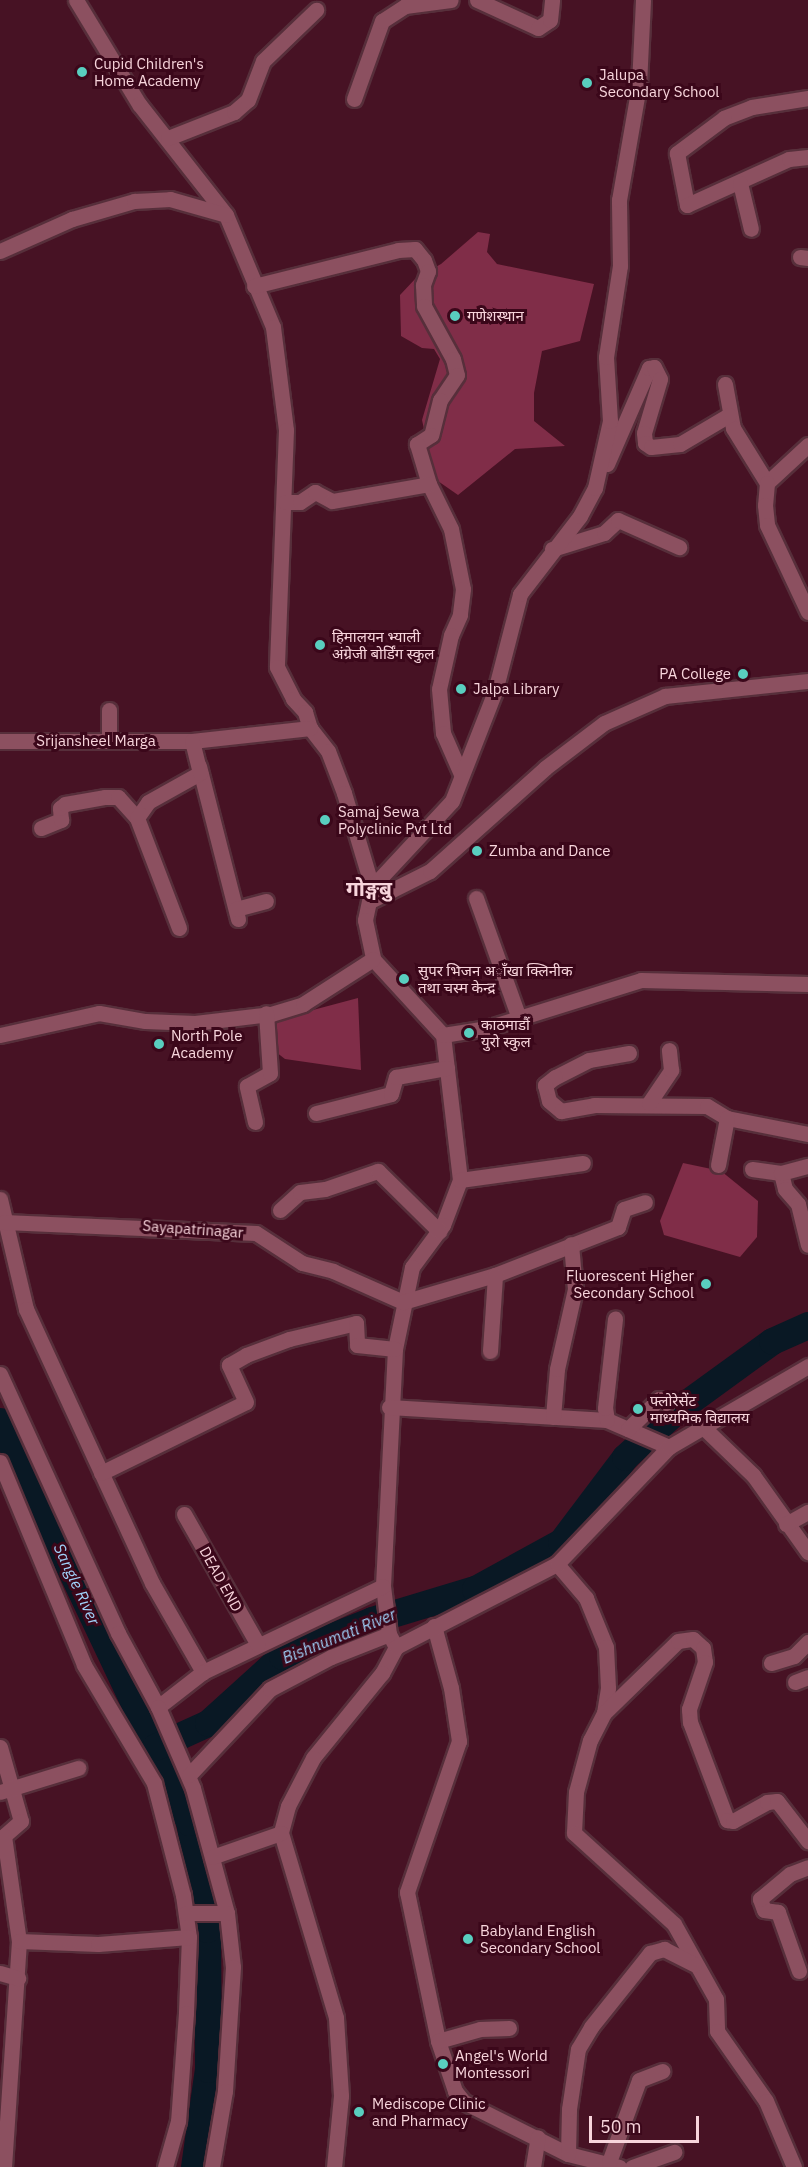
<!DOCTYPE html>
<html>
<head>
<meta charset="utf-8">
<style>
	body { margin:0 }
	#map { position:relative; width:808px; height:2167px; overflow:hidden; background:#471224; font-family:"IBM Plex Sans","Noto Sans Devanagari",sans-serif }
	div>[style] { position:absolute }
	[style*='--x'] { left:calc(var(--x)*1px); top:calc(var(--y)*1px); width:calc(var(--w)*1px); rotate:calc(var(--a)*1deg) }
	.green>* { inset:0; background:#802d48 }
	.river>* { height:27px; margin:-13.5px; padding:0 13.5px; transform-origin:13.5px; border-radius:13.5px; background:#091824 }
	.roads { filter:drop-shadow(2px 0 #572f3b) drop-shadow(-2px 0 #572f3b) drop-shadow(0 2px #572f3b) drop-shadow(0 -2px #572f3b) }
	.minor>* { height:15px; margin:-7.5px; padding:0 7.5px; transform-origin:7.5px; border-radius:7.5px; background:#8c5060 }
	.dots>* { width:16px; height:16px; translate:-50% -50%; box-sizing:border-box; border:3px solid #3b071a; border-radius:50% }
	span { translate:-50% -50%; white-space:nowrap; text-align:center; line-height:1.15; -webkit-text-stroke:6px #3b071a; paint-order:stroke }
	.poi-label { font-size:15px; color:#f8d5dc }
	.left { translate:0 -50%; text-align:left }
	.right { translate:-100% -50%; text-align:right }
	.street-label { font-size:15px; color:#f8d5dc }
	.water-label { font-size:16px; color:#9fd0f8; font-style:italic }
	.district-label { font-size:21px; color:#f8d5dc; font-weight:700 }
	.scale { position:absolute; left:589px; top:2116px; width:110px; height:27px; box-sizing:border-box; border:3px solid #f8d5dc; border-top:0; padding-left:8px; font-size:18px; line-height:21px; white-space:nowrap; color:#f8d5dc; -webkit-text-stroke:4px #3b071a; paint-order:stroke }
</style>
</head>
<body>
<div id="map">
	<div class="green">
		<div style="clip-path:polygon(478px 232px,490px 234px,487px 252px,497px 264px,594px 284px,580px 341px,542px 351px,534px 393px,534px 421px,565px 446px,515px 449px,458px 495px,435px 479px,422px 420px,440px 359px,434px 349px,422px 348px,401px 336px,400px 295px,416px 278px,441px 264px)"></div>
		<div style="clip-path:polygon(358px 998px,361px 1070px,285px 1059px,272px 1049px,268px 1022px)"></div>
		<div style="clip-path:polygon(683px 1163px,721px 1171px,758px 1201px,757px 1237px,740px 1257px,664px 1235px,660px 1221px)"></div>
	</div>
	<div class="river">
		<div style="--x:0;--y:1421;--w:361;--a:64.6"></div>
		<div style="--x:194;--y:2167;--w:99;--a:-81.9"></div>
		<div style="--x:208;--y:2069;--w:140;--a:-90.4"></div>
		<div style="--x:207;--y:1929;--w:109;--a:-99.5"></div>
		<div style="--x:189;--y:1822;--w:82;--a:-114.4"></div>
		<div style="--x:155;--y:1747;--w:58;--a:-24.4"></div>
		<div style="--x:208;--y:1723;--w:100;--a:-42.2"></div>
		<div style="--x:282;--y:1656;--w:97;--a:-21.8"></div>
		<div style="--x:372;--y:1620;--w:108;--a:-16.8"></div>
		<div style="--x:475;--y:1589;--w:98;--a:-28.7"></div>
		<div style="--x:561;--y:1542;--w:106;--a:-53"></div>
		<div style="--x:625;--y:1457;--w:70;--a:-42.1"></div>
		<div style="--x:677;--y:1410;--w:117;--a:-36"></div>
		<div style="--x:772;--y:1341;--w:39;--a:-24"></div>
	</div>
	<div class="roads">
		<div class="minor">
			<div style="--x:76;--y:0;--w:122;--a:58.8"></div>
			<div style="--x:139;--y:104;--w:141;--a:51.9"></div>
			<div style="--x:226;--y:215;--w:121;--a:67.2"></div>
			<div style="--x:273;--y:327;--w:104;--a:82.8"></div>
			<div style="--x:286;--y:430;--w:237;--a:92.2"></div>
			<div style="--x:277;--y:667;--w:36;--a:63"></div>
			<div style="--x:293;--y:699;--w:18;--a:47"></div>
			<div style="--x:305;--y:712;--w:17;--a:73"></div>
			<div style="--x:310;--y:728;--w:29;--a:52"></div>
			<div style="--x:328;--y:751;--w:45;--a:69.1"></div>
			<div style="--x:344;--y:793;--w:98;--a:73.4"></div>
			<div style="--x:372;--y:887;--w:34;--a:102"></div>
			<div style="--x:365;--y:920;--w:40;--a:78"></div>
			<div style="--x:373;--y:959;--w:103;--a:47.4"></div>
			<div style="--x:443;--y:1035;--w:146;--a:83.3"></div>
			<div style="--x:460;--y:1180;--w:48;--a:110.7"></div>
			<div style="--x:443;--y:1225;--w:52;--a:126.4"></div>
			<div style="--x:412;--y:1267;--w:84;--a:101.7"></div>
			<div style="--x:395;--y:1349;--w:237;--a:92.9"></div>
			<div style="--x:383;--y:1586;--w:48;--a:82.9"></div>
			<div style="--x:389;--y:1634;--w:15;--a:62"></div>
			<div style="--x:396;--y:1647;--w:30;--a:118"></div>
			<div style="--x:382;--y:1673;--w:109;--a:129.1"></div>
			<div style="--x:313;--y:1758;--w:54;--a:117.5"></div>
			<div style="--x:288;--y:1806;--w:28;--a:105"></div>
			<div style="--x:281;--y:1833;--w:193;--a:73.4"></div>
			<div style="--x:336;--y:2018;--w:78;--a:86.3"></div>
			<div style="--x:341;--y:2096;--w:71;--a:95.6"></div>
			<div style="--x:477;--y:0;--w:67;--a:24.7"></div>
			<div style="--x:538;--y:28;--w:14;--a:-34"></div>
			<div style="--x:550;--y:20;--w:20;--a:-84"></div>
			<div style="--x:808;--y:98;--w:57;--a:170.9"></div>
			<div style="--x:752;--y:107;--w:30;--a:159"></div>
			<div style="--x:724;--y:118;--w:59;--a:143.3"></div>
			<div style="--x:677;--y:153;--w:53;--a:79.1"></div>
			<div style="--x:687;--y:205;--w:112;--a:-24.3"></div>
			<div style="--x:789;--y:159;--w:19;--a:-6"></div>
			<div style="--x:354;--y:99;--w:83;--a:-70.3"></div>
			<div style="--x:382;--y:21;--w:27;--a:-33"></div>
			<div style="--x:405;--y:6;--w:46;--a:-7.4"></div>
			<div style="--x:168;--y:138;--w:71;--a:-21.5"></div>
			<div style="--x:234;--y:112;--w:18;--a:-41"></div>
			<div style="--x:248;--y:100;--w:42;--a:-69"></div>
			<div style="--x:263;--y:61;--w:74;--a:-43.9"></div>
			<div style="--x:740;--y:183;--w:47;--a:76.6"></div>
			<div style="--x:0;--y:251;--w:79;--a:-24"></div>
			<div style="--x:72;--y:219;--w:65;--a:-16.2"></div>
			<div style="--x:134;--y:201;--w:36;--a:-3"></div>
			<div style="--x:170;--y:199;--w:58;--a:15.9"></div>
			<div style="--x:800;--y:257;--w:8;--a:7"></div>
			<div style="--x:254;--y:286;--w:148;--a:-14"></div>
			<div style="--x:398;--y:250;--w:17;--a:-3"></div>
			<div style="--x:415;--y:249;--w:14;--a:51"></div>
			<div style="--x:424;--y:260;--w:12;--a:70"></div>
			<div style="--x:428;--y:271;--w:15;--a:110"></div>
			<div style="--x:423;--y:285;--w:21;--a:87"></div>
			<div style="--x:424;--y:306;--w:60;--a:61.3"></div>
			<div style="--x:453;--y:359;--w:16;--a:76"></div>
			<div style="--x:457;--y:375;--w:30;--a:124"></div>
			<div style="--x:440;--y:400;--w:36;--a:104"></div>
			<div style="--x:431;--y:435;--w:17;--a:147"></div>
			<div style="--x:417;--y:444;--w:42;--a:73.3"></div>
			<div style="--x:429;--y:484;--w:50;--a:63.9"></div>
			<div style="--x:451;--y:529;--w:61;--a:78.7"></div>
			<div style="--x:463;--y:589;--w:26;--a:97"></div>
			<div style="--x:460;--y:615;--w:22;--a:114"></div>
			<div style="--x:451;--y:635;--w:55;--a:102.5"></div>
			<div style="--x:439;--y:689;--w:44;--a:84.8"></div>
			<div style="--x:443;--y:733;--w:45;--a:66.3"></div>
			<div style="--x:725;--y:384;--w:45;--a:79.7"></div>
			<div style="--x:733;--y:428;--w:65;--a:58.3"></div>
			<div style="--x:808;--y:445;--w:56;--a:137.2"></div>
			<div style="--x:767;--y:483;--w:22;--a:95"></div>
			<div style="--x:765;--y:505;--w:20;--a:84"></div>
			<div style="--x:767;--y:525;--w:96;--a:64.8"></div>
			<div style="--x:607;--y:464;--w:105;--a:-66.4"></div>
			<div style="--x:649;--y:368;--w:5;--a:-11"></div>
			<div style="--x:654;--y:367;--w:13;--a:63"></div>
			<div style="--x:660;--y:379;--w:56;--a:106.5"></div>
			<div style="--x:644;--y:433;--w:10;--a:84"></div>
			<div style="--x:645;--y:443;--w:7;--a:34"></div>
			<div style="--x:651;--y:447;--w:29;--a:-6"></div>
			<div style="--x:680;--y:444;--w:57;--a:-30.6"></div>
			<div style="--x:285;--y:502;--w:15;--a:0"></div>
			<div style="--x:300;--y:502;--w:18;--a:-34"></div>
			<div style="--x:315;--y:492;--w:19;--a:28"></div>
			<div style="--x:332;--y:501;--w:98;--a:-9.9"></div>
			<div style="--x:552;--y:549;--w:54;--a:-17.1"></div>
			<div style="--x:604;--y:533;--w:19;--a:-43"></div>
			<div style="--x:618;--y:520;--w:67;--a:23.9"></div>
			<div style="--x:0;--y:741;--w:192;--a:0"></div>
			<div style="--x:192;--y:741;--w:119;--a:-6.3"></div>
			<div style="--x:109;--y:741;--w:31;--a:-90"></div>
			<div style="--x:199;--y:766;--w:158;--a:75.7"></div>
			<div style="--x:41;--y:828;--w:22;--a:-22"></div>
			<div style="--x:61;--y:820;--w:12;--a:-95"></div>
			<div style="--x:60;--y:808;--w:6;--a:-39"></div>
			<div style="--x:65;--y:804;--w:41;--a:-9.9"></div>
			<div style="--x:105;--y:797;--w:13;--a:0"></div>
			<div style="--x:118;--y:797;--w:28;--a:48"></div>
			<div style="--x:372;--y:887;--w:117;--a:-47.1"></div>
			<div style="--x:452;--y:801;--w:118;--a:-68.6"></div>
			<div style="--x:495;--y:691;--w:100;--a:-75.5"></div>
			<div style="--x:520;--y:594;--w:98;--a:-52.4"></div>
			<div style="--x:580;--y:516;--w:32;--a:-62"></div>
			<div style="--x:595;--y:488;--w:69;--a:-77.4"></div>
			<div style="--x:610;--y:421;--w:64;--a:-93.6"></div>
			<div style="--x:606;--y:357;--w:92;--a:-81.3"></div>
			<div style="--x:620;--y:266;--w:66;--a:-90.9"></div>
			<div style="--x:619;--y:200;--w:117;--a:-80.1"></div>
			<div style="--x:639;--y:85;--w:85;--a:-87.3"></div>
			<div style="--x:476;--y:898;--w:127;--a:70.3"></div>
			<div style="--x:370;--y:901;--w:67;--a:-26.6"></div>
			<div style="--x:430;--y:871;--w:154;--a:-41.8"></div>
			<div style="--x:545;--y:768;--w:74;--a:-37.3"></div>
			<div style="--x:604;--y:723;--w:67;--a:-23.9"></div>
			<div style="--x:665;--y:696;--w:144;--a:-6"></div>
			<div style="--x:236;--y:909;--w:31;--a:-15"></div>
			<div style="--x:179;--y:928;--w:118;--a:-110.9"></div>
			<div style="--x:137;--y:818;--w:19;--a:-55"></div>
			<div style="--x:148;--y:802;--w:60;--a:-29.1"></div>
			<div style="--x:200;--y:773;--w:33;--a:-104"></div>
			<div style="--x:0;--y:1035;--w:101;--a:-12.5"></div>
			<div style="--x:99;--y:1013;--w:47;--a:9.9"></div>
			<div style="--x:145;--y:1021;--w:50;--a:2.3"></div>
			<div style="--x:195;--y:1023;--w:77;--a:-6.8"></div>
			<div style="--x:271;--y:1014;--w:34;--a:-17"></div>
			<div style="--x:303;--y:1004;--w:83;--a:-32.7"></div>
			<div style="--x:443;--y:1035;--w:45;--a:-9"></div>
			<div style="--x:487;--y:1028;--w:161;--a:-17.3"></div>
			<div style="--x:641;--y:980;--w:167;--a:1.4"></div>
			<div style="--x:629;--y:1053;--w:41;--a:170.1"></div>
			<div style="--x:589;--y:1060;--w:38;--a:153"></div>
			<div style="--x:555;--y:1077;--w:13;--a:141"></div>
			<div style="--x:545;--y:1085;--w:16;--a:76"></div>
			<div style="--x:549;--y:1101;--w:16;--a:40"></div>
			<div style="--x:561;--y:1111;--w:34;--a:-10"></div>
			<div style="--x:594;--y:1105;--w:113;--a:0.5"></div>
			<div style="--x:707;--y:1106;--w:23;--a:31"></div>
			<div style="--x:727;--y:1118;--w:83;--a:11.2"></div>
			<div style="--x:649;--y:1103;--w:40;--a:-56"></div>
			<div style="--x:671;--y:1070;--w:20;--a:-96"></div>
			<div style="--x:316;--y:1113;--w:77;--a:-14.2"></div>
			<div style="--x:391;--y:1094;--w:18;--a:-74"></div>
			<div style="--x:396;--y:1077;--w:52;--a:-10"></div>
			<div style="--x:255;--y:1122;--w:37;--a:-103"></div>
			<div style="--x:247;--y:1086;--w:26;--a:-29"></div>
			<div style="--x:270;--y:1073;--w:60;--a:-93.8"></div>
			<div style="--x:718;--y:1165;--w:48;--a:-79.2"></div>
			<div style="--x:752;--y:1169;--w:29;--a:8"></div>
			<div style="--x:781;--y:1173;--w:16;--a:76"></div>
			<div style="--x:785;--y:1189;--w:20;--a:49"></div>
			<div style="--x:798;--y:1204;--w:42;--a:76.3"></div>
			<div style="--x:781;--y:1173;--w:28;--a:-15"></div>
			<div style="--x:460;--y:1180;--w:124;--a:-7.9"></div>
			<div style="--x:0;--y:1199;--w:113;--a:76.7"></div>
			<div style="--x:26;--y:1309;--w:302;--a:65.3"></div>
			<div style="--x:152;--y:1583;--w:103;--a:60.2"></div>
			<div style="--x:203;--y:1672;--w:199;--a:-25.5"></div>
			<div style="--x:280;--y:1210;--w:27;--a:-42"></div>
			<div style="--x:300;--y:1192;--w:25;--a:-7"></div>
			<div style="--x:325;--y:1189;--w:56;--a:-18.8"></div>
			<div style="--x:378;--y:1171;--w:86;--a:44.5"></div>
			<div style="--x:4;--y:1222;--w:252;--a:2.5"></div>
			<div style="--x:256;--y:1233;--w:55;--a:33.1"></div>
			<div style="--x:302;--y:1263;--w:32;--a:14"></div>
			<div style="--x:333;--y:1271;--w:77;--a:23.9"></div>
			<div style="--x:403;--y:1302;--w:96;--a:-16.4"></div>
			<div style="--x:495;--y:1275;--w:132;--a:-21.3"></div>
			<div style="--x:618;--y:1227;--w:19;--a:-72"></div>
			<div style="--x:624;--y:1209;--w:22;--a:-18"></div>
			<div style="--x:490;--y:1351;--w:76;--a:-86.2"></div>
			<div style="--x:0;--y:1374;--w:285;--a:65.5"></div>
			<div style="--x:118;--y:1633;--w:84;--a:61.6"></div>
			<div style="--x:158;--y:1707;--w:57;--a:-37.9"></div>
			<div style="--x:389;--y:1407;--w:218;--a:3.4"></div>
			<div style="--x:607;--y:1420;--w:68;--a:23.5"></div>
			<div style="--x:553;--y:1417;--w:48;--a:-85.2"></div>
			<div style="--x:557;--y:1369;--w:82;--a:-77.3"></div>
			<div style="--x:575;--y:1289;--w:45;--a:-95.1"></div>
			<div style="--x:607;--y:1420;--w:12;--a:-99"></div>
			<div style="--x:605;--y:1408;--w:90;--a:-83.6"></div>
			<div style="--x:702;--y:1426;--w:71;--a:43.9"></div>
			<div style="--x:753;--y:1475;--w:95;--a:54.5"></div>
			<div style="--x:628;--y:1429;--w:43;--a:-44.1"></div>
			<div style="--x:659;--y:1399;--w:8;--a:30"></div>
			<div style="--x:0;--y:1462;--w:220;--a:67.5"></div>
			<div style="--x:84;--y:1665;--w:137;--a:59.3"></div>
			<div style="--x:154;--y:1783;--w:116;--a:75.5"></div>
			<div style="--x:183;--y:1895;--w:42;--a:81.9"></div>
			<div style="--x:189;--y:1937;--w:76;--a:92.3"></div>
			<div style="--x:186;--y:2013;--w:108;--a:94.2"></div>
			<div style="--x:178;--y:2121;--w:48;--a:105.8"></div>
			<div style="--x:101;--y:1473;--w:161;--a:-26.1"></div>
			<div style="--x:246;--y:1402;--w:41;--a:-114.7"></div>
			<div style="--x:229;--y:1365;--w:20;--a:-30"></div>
			<div style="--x:246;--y:1355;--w:46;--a:-20.4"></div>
			<div style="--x:289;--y:1339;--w:69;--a:-13.4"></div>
			<div style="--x:356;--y:1323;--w:22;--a:87"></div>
			<div style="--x:357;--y:1345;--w:38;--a:6"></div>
			<div style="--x:184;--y:1514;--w:150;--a:60.5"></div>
			<div style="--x:786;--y:1524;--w:25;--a:-29"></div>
			<div style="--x:557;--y:1564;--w:45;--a:49.5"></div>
			<div style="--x:586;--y:1598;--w:53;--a:67.8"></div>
			<div style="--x:606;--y:1647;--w:41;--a:87.2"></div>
			<div style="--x:608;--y:1688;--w:25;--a:99"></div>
			<div style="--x:604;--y:1713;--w:30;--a:117"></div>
			<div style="--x:590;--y:1740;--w:54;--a:105.1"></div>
			<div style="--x:576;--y:1792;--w:41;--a:92.8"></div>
			<div style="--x:574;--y:1833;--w:135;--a:42.3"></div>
			<div style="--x:674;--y:1924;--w:86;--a:60.8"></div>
			<div style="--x:716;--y:1999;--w:32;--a:88"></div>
			<div style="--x:717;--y:2031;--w:85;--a:55"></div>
			<div style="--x:766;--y:2101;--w:72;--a:67"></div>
			<div style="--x:434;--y:1626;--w:64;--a:74.7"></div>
			<div style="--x:451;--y:1688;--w:54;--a:81.4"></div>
			<div style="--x:459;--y:1741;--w:160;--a:109"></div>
			<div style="--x:407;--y:1892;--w:152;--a:78.2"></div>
			<div style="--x:438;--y:2041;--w:53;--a:71.2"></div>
			<div style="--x:455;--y:2091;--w:14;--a:51"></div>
			<div style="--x:464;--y:2102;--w:116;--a:26.6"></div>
			<div style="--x:568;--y:2154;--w:53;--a:14.3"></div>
			<div style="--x:396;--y:1647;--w:181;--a:-27.3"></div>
			<div style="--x:557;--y:1564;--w:162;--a:-46.3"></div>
			<div style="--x:669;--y:1447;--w:161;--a:-30.2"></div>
			<div style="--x:771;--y:1663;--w:24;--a:-17"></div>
			<div style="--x:794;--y:1656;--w:20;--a:-45"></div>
			<div style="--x:795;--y:1682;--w:14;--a:-21"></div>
			<div style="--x:158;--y:1707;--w:88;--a:66.6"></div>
			<div style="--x:193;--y:1788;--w:130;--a:74.8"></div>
			<div style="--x:227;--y:1913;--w:54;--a:83.7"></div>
			<div style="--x:233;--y:1967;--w:124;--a:93.7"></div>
			<div style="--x:225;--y:2091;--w:77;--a:99.7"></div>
			<div style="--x:604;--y:1713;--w:103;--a:-44.2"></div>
			<div style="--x:678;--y:1641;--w:15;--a:-8"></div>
			<div style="--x:693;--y:1639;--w:13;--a:42"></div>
			<div style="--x:703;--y:1648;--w:14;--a:82"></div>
			<div style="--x:705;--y:1662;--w:50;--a:108.8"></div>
			<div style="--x:689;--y:1709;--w:13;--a:86"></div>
			<div style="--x:690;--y:1722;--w:105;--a:69.3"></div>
			<div style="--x:727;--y:1820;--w:6;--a:9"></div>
			<div style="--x:733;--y:1821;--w:39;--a:-29"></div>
			<div style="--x:767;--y:1802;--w:10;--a:-6"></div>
			<div style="--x:777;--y:1801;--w:51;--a:52.2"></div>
			<div style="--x:0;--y:1747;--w:77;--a:74.2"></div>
			<div style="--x:21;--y:1821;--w:23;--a:139"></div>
			<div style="--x:4;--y:1836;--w:106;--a:81.9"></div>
			<div style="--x:19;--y:1941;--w:226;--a:93.8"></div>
			<div style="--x:189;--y:1775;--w:118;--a:-46.7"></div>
			<div style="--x:270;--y:1689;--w:69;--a:-27.7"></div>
			<div style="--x:331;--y:1657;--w:62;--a:-21.6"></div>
			<div style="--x:0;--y:1792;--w:82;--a:-17.1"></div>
			<div style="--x:212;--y:1857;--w:73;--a:-19.2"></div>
			<div style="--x:186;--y:1913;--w:41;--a:0"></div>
			<div style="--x:19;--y:1941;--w:79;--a:2.2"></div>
			<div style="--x:98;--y:1944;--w:91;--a:-4.4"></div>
			<div style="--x:799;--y:1971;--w:63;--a:-109.6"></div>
			<div style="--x:778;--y:1912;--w:14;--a:-172"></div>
			<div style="--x:764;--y:1910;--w:12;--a:-110"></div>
			<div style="--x:760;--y:1899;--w:39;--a:-40"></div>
			<div style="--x:790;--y:1874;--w:19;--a:-21"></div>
			<div style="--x:0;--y:1973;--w:19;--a:16"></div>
			<div style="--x:438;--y:2041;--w:44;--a:-15.9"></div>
			<div style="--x:480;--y:2029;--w:29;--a:-2"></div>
			<div style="--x:568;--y:2154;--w:45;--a:-88.7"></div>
			<div style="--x:569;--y:2109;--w:61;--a:-81.5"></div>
			<div style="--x:578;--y:2049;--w:26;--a:-59"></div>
			<div style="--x:591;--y:2027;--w:95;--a:-51.4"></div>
			<div style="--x:650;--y:1953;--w:15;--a:-16"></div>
			<div style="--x:664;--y:1949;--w:34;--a:27"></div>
			<div style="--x:609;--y:2162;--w:87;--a:-69.9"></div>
			<div style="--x:639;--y:2080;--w:25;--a:-21"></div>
			<div style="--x:533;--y:2167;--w:30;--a:-81"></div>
			<div style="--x:632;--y:2167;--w:45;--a:-19.7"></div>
		</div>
	</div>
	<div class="dots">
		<div style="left:82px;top:72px;background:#59cebf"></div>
		<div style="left:587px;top:83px;background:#59cebf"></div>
		<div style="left:455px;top:316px;background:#59cebf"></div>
		<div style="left:320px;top:645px;background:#59cebf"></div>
		<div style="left:743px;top:674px;background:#59cebf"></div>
		<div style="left:461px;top:689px;background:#59cebf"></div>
		<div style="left:325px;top:820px;background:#59cebf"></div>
		<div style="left:477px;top:851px;background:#59cebf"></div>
		<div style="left:404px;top:979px;background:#59cebf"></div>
		<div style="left:469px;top:1033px;background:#59cebf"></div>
		<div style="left:159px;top:1044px;background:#59cebf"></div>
		<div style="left:706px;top:1284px;background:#59cebf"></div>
		<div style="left:638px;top:1409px;background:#59cebf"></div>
		<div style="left:468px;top:1939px;background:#59cebf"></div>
		<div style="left:443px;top:2064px;background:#59cebf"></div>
		<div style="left:359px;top:2112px;background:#59cebf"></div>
	</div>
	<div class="poi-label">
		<span class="left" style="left:94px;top:72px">Cupid Children's<br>Home Academy</span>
		<span class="left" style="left:599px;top:83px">Jalupa<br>Secondary School</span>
		<span class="left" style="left:467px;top:316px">गणेशस्थान</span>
		<span class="left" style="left:332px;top:645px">हिमालयन भ्याली<br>अंग्रेजी बोर्डिंग स्कुल</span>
		<span class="right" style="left:731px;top:674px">PA College</span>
		<span class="left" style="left:473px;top:689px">Jalpa Library</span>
		<span class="left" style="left:338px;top:820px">Samaj Sewa<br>Polyclinic Pvt Ltd</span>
		<span class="left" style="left:489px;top:851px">Zumba and Dance</span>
		<span class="left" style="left:418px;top:979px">सुपर भिजन अाँखा क्लिनीक<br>तथा चस्म केन्द्र</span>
		<span class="left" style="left:481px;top:1033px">काठमाडौं<br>युरो स्कुल</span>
		<span class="left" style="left:171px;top:1044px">North Pole<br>Academy</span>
		<span class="right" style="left:694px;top:1284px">Fluorescent Higher<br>Secondary School</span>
		<span class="left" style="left:650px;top:1409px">फ्लोरेसेंट<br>माध्यमिक विद्यालय</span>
		<span class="left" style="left:480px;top:1939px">Babyland English<br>Secondary School</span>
		<span class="left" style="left:455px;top:2064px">Angel's World<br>Montessori</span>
		<span class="left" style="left:372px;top:2112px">Mediscope Clinic<br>and Pharmacy</span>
	</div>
	<div class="street-label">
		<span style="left:96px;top:741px">Srijansheel Marga</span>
		<span style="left:193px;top:1229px;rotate:4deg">Sayapatrinagar</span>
		<span style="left:221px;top:1579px;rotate:61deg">DEAD END</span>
	</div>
	<div class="water-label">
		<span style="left:77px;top:1584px;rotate:65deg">Sangle River</span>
		<span style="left:339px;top:1636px;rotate:-22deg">Bishnumati River</span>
	</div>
	<div class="district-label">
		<span style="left:369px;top:888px">गोङ्गबु</span>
	</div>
	<div class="scale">50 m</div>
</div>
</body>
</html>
